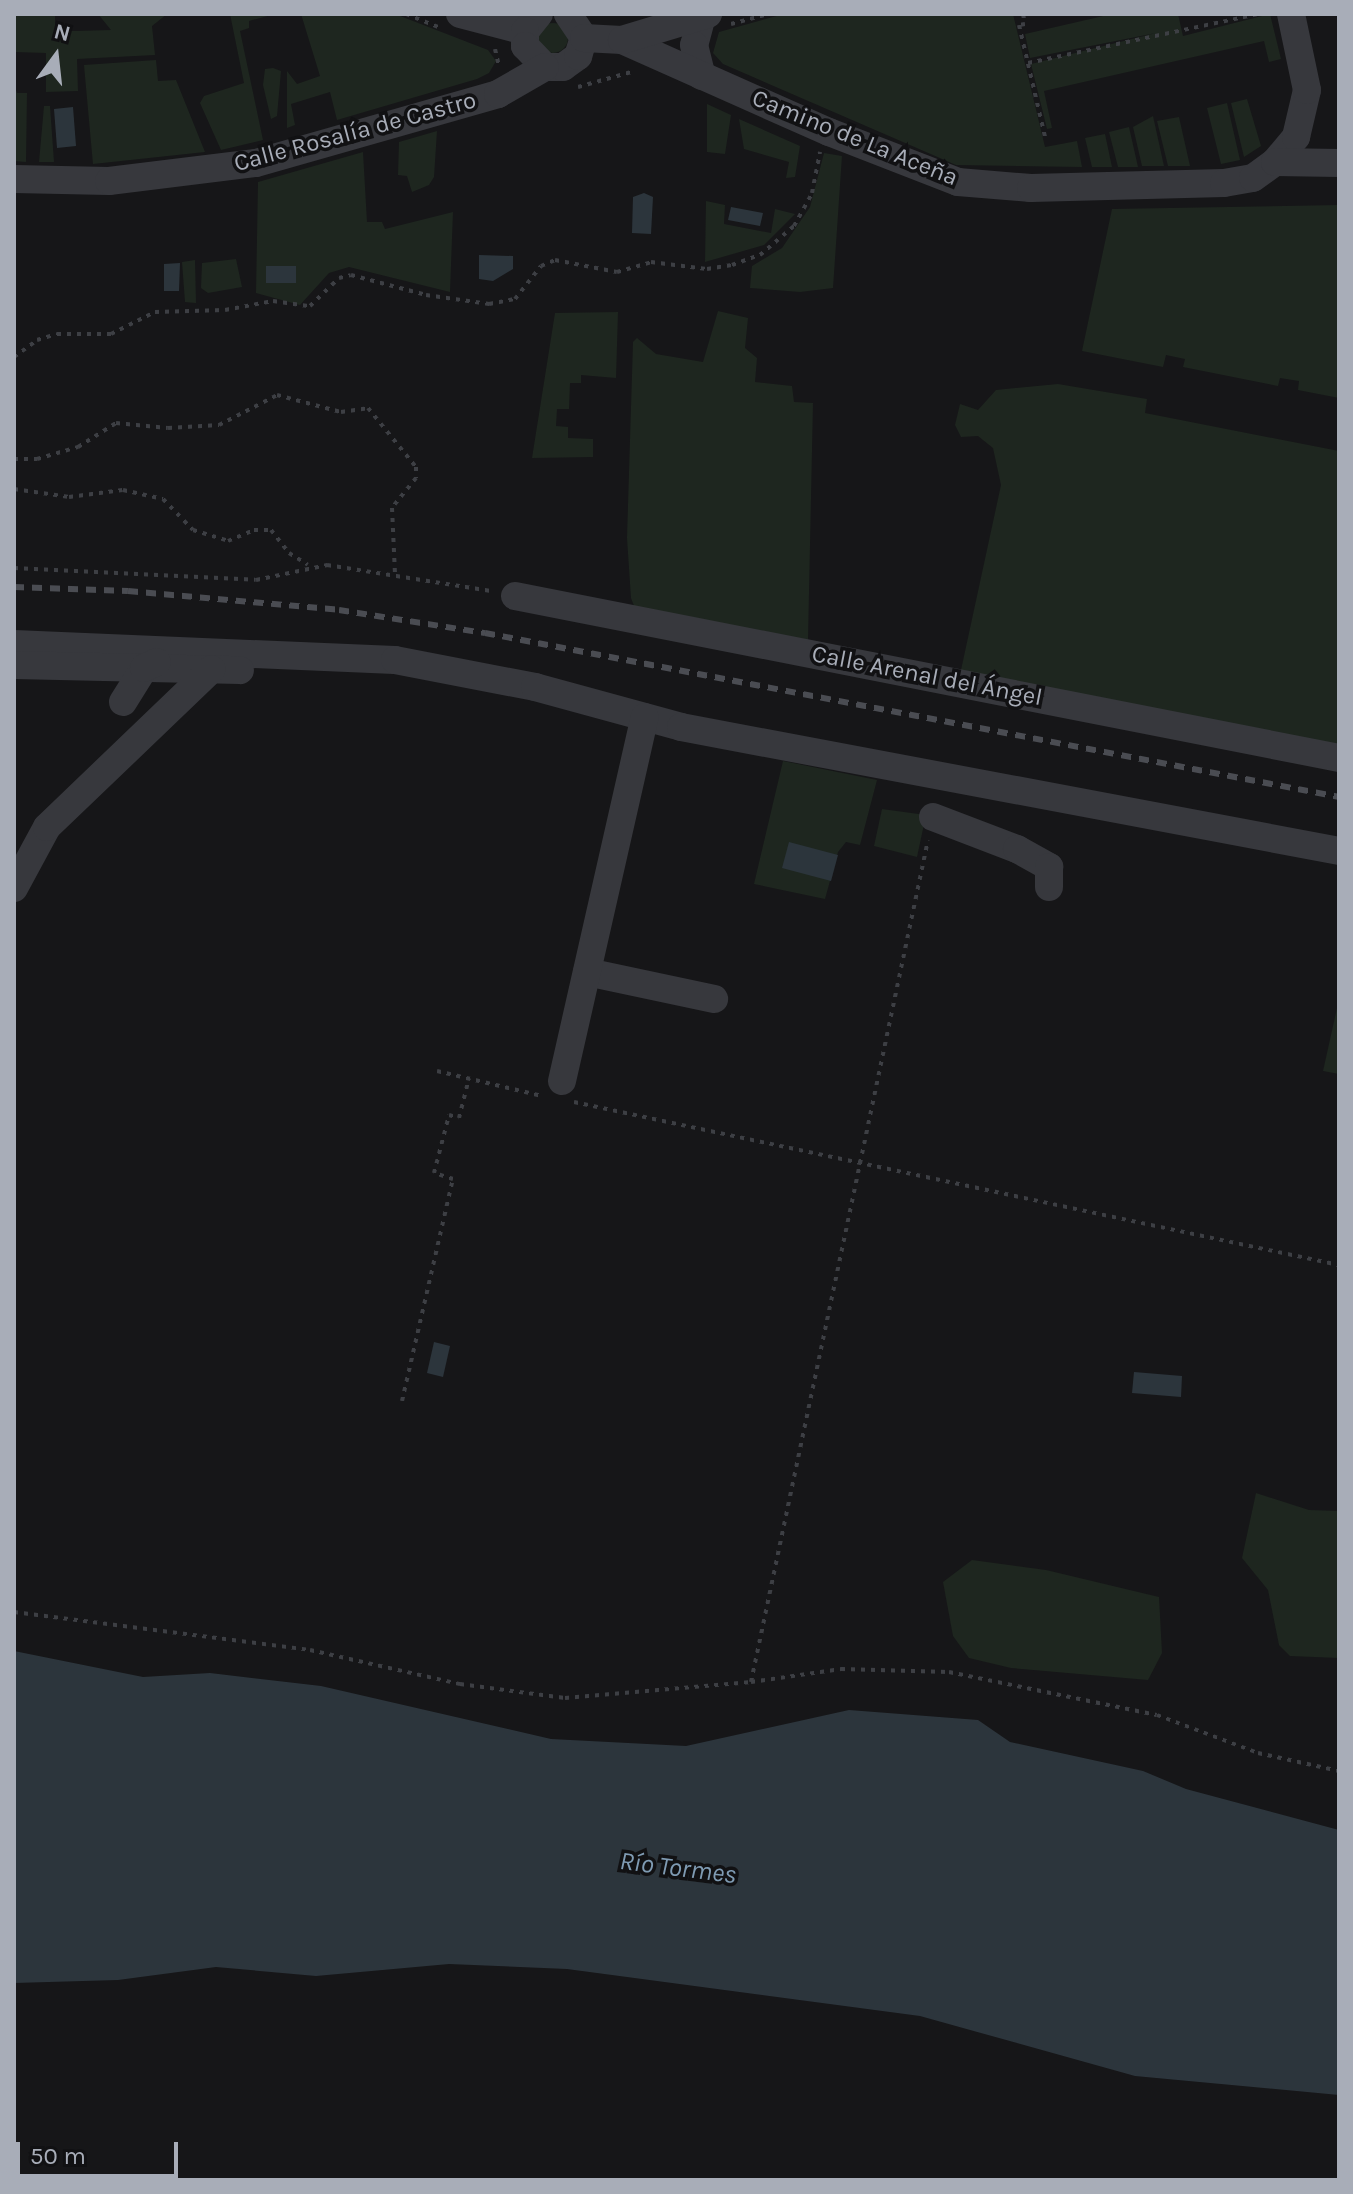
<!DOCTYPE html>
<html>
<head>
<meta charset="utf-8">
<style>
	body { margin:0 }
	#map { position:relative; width:1353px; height:2194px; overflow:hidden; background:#161618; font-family:Karla,sans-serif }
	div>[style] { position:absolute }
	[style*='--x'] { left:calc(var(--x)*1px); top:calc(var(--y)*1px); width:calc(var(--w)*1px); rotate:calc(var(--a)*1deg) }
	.green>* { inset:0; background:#1e261f }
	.round { border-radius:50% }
	.water>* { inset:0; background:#2c353c }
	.path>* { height:4px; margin-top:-2px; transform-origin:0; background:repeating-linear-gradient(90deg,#3d3f44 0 4px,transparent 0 10px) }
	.minor>* { height:28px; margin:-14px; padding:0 14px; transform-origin:14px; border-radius:14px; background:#37383d }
	.rail>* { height:6px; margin-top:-3px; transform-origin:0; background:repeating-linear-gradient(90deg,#4a4c52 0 10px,transparent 0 18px) }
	span { translate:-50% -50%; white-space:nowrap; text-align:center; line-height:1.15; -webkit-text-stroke:7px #111113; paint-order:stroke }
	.street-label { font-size:24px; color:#a8adb8 }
	.water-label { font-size:26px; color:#7f9bb3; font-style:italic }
	.frame { position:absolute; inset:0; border:16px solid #a8adb8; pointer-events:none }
	.north { position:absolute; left:16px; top:16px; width:80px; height:80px; -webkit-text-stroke:6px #111113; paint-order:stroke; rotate:15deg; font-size:22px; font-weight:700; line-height:32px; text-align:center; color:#a8adb8 }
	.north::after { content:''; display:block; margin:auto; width:28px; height:36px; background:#a8adb8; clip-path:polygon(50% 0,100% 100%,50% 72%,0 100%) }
	.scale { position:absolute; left:16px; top:2142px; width:162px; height:36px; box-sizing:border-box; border:4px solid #a8adb8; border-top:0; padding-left:10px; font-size:24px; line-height:28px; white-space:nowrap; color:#a8adb8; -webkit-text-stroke:6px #111113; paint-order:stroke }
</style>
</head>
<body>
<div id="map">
	<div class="green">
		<div style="clip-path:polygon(14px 14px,55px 14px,55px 31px,76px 31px,111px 30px,98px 14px,167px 14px,152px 26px,155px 55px,77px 59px,78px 91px,46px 92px,46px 53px,14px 52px)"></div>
		<div style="clip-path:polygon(230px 14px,275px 14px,249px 21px,249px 28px,240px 31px,263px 140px,221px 150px,200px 103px,204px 96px,244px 83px)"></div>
		<div style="clip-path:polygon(301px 14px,395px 14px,488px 50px,496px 61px,489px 73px,477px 79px,337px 120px,330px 92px,291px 104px,295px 125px,287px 128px,287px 71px,297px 84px,320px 76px)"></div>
		<div style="clip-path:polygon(784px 14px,1013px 14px,1045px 147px,1077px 141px,1082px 167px,956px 165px,723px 64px,713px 53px,719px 32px)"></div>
		<div style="clip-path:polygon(1112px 14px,1178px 14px,1183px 36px,1270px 14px,1281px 59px,1269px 62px,1264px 41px,1044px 91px,1052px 128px,1047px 129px,1031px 64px,1156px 33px,1030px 58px,1025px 34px)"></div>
		<div class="round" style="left:538px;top:23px;width:30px;height:30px"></div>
		<div style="clip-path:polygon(156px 60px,158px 81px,176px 80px,205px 152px,93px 164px,84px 65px)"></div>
		<div style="clip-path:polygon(273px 68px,281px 71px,277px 116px,271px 119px,263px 85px,265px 69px)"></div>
		<div style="clip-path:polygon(14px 84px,17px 93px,27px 93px,26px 162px,14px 161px)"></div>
		<div style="clip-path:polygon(1247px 99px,1261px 146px,1244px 157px,1231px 103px)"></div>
		<div style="clip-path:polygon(1227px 103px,1240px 160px,1221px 164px,1207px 108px)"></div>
		<div style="clip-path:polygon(707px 104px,731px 115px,725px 154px,707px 152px)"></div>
		<div style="clip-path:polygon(44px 106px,50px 106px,54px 162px,39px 162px)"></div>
		<div style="clip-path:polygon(1153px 116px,1164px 166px,1142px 166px,1133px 127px)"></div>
		<div style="clip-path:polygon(1179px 117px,1190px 166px,1168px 166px,1157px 121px)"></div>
		<div style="clip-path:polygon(739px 119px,800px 146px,795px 177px,786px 178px,789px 162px,744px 149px)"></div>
		<div style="clip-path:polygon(1129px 127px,1138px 167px,1118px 167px,1109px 132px)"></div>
		<div style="clip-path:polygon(437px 131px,434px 177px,429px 185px,412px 192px,407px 176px,398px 175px,399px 142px)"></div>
		<div style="clip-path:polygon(1105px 134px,1112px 167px,1092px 167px,1085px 138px)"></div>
		<div style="clip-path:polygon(363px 152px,367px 222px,382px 222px,385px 229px,453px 212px,450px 292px,349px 267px,329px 273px,300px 305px,256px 293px,258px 182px)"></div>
		<div style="clip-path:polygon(824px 153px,842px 156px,833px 288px,800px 292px,750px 288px,752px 266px,782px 248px,810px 207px)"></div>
		<div style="clip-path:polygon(706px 201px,725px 205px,724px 224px,771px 233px,775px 209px,795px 214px,764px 245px,705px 262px)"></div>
		<div style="clip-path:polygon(1339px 205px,1339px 398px,1298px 390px,1299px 381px,1280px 378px,1278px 386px,1183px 367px,1185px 359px,1166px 355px,1163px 367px,1082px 351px,1112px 209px)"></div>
		<div style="clip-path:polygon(236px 259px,242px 287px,208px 293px,201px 288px,202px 263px)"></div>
		<div style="clip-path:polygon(195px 260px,196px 303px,185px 302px,182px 262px)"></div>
		<div style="clip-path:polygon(718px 311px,748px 318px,745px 348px,757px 358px,755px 382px,792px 386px,794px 402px,813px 403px,808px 640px,634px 606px,631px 598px,627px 538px,633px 342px,637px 338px,656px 354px,703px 362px)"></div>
		<div style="clip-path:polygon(618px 312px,616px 378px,581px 375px,581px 383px,570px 383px,569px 409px,557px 409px,556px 426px,568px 427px,568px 438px,593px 439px,593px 457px,532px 458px,555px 313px)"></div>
		<div style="clip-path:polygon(1058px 384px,1147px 399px,1145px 413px,1339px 451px,1339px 746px,961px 670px,1001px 485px,993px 448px,978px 436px,961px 437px,955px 425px,960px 404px,978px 410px,996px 390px)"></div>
		<div style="clip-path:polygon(783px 761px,877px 780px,860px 845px,846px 842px,838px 852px,825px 899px,754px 884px)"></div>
		<div style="clip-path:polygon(882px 809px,926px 815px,917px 857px,874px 846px)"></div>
		<div style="clip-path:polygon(1339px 999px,1339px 1074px,1323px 1071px)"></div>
		<div style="clip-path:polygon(1256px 1493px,1309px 1510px,1339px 1511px,1339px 1658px,1290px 1656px,1279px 1645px,1268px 1590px,1242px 1558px)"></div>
		<div style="clip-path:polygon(972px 1560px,1046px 1570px,1159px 1597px,1162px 1653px,1148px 1680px,1011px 1668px,969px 1658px,953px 1636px,943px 1582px)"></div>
	</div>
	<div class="water">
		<div style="clip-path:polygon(73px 107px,76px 146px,57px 148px,54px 109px)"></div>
		<div style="clip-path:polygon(644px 193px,653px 197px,651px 234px,632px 233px,633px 197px)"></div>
		<div style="clip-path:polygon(731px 207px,763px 213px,760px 226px,728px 220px)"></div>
		<div style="clip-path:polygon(479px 255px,513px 256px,513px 269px,493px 281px,479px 279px)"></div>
		<div style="clip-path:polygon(180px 263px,179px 291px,164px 291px,164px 264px)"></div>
		<div style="clip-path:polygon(266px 266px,296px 266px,296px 283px,266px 283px)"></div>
		<div style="clip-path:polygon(789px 842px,838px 855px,831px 881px,782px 868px)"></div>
		<div style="clip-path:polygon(434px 1342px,450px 1346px,443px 1377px,427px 1373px)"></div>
		<div style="clip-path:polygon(1134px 1372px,1182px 1376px,1181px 1397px,1132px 1393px)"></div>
		<div style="clip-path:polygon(14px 1651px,143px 1677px,210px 1673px,321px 1686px,551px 1739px,686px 1746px,849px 1710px,978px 1720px,1010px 1742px,1143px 1771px,1186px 1789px,1339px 1830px,1339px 2095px,1135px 2076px,920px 2016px,567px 1969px,449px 1964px,316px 1976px,216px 1967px,118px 1980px,14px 1983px)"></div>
	</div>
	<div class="path">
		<div style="--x:406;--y:14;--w:35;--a:22"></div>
		<div style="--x:1023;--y:14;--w:10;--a:79"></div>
		<div style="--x:1025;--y:24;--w:6;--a:171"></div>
		<div style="--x:1019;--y:25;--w:119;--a:76.9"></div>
		<div style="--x:731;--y:24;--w:39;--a:-15"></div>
		<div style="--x:495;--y:49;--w:18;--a:77"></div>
		<div style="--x:1028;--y:63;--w:235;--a:-12"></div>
		<div style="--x:578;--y:87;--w:59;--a:-15.7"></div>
		<div style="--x:14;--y:357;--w:29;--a:-36"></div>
		<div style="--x:37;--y:340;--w:21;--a:-17"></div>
		<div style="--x:57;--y:334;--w:54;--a:0"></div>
		<div style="--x:111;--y:334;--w:49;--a:-26.6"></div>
		<div style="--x:155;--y:312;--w:70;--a:-1.6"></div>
		<div style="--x:225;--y:310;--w:49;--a:-10.6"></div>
		<div style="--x:273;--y:301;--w:37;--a:8"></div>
		<div style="--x:310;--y:306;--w:40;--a:-44"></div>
		<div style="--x:339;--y:278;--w:12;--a:-14"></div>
		<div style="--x:351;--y:275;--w:78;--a:14.9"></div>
		<div style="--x:426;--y:295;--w:64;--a:8.1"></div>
		<div style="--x:489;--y:304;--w:26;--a:-11"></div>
		<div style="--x:515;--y:299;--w:42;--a:-51.8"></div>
		<div style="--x:541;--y:266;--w:15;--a:-23"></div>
		<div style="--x:555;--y:260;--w:63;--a:11"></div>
		<div style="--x:617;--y:272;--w:35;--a:-16"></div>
		<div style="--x:651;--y:262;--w:56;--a:7.1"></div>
		<div style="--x:707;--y:269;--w:25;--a:-9"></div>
		<div style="--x:732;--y:265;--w:30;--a:-20"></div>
		<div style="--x:760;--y:255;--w:45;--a:-40.5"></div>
		<div style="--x:794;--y:226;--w:38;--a:-61"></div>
		<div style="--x:812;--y:193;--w:42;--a:-79"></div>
		<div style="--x:14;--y:459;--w:23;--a:0"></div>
		<div style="--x:37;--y:459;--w:43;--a:-16.3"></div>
		<div style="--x:78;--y:447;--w:45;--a:-32.3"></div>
		<div style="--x:116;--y:423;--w:52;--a:5.5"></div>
		<div style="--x:168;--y:428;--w:51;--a:-3.4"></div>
		<div style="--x:219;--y:425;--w:65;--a:-27.3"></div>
		<div style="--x:277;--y:395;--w:66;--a:14.9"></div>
		<div style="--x:341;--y:412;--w:27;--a:-8"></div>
		<div style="--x:368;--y:408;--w:76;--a:50.9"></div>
		<div style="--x:416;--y:467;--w:11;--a:90"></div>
		<div style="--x:416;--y:478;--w:38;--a:129"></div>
		<div style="--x:392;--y:508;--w:67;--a:87.4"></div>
		<div style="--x:14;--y:489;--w:56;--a:8.3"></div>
		<div style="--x:69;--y:497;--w:54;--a:-7.4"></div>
		<div style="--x:123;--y:490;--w:41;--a:12.7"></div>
		<div style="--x:163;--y:499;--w:43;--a:45.9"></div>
		<div style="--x:193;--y:530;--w:37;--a:17"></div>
		<div style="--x:228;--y:541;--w:28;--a:-23"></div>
		<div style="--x:254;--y:530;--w:17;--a:0"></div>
		<div style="--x:271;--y:530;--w:29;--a:52"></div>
		<div style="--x:289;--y:553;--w:22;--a:32"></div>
		<div style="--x:14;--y:568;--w:242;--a:2.8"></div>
		<div style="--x:256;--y:580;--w:73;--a:-11.9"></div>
		<div style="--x:327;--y:565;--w:166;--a:9"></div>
		<div style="--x:437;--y:1071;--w:108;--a:13.4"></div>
		<div style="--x:574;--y:1102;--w:782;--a:12.03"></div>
		<div style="--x:402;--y:1401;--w:228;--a:-77.1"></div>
		<div style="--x:453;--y:1179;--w:20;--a:-162"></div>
		<div style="--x:434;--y:1173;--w:60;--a:-75.5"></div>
		<div style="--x:449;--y:1115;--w:10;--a:17"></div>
		<div style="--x:459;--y:1118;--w:41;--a:-76"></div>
		<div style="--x:14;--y:1612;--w:298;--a:7.3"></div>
		<div style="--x:310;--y:1650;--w:154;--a:12.8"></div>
		<div style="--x:460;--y:1684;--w:106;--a:7.6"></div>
		<div style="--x:565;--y:1698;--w:187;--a:-4.9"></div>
		<div style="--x:751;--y:1682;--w:860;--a:-78.13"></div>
		<div style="--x:751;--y:1682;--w:91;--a:-8.2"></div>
		<div style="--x:841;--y:1669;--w:108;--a:1.6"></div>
		<div style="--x:949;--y:1672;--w:212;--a:11.7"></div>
		<div style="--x:1157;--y:1715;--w:108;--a:20.6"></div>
		<div style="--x:1258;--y:1753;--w:83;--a:12.5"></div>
	</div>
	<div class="minor">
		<div style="--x:460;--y:14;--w:67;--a:14.7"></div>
		<div style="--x:539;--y:14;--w:22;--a:129"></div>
		<div style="--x:525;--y:31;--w:15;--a:90"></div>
		<div style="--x:525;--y:46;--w:29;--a:46"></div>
		<div style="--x:545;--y:67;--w:18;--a:0"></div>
		<div style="--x:563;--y:67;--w:19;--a:-36"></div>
		<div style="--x:578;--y:56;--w:19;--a:-72"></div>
		<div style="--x:584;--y:38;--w:29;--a:-124"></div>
		<div style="--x:702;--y:16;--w:30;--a:105"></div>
		<div style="--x:694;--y:45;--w:32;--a:76"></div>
		<div style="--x:584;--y:38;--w:38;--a:3"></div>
		<div style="--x:622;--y:40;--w:227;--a:24"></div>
		<div style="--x:829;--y:132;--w:138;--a:21.2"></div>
		<div style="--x:958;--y:182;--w:73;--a:4.7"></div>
		<div style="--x:1031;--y:188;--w:193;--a:-1.5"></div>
		<div style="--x:1224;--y:183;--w:29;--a:-10"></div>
		<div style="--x:1253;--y:178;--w:27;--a:-36"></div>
		<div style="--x:1275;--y:162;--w:33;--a:-50"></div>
		<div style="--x:1296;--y:137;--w:48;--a:-76.8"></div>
		<div style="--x:1307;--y:90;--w:78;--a:-101.9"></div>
		<div style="--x:622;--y:40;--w:90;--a:-16.8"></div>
		<div style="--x:1275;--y:162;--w:64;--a:0.9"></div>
		<div style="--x:14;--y:179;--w:95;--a:1.2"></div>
		<div style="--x:109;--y:181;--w:148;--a:-7"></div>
		<div style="--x:256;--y:163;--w:252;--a:-15.9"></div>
		<div style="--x:498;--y:94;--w:54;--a:-29.9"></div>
		<div style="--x:515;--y:596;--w:840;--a:11.12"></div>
		<div style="--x:14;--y:644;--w:381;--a:2.4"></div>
		<div style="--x:395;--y:660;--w:143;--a:10.9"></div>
		<div style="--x:535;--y:687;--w:151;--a:15.3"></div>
		<div style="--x:681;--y:727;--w:670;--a:10.67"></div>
		<div style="--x:14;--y:665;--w:226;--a:1.3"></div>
		<div style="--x:123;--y:702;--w:40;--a:-58"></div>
		<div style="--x:144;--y:668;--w:14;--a:-25"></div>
		<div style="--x:933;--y:817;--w:90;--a:20.9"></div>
		<div style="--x:1017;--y:849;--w:37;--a:29"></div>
		<div style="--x:1049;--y:867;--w:20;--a:90"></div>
		<div style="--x:14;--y:888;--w:69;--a:-61.6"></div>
		<div style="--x:47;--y:827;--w:228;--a:-43.8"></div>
		<div style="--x:587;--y:972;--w:130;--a:12"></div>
		<div style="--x:562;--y:1081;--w:373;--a:-77.2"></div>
	</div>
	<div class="rail">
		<div style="--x:14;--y:587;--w:114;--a:2"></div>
		<div style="--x:128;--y:591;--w:212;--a:5.1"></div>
		<div style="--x:339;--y:610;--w:148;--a:9"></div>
		<div style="--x:485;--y:633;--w:870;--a:10.87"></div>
	</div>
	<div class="street-label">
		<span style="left:355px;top:132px;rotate:-15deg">Calle Rosalía de Castro</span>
		<span style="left:855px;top:138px;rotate:22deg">Camino de La Aceña</span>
		<span style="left:927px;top:676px;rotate:11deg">Calle Arenal del Ángel</span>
	</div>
	<div class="water-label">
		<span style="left:678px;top:1868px;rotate:7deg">Río Tormes</span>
	</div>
	<div class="frame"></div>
	<div class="north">N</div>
	<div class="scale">50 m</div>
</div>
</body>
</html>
